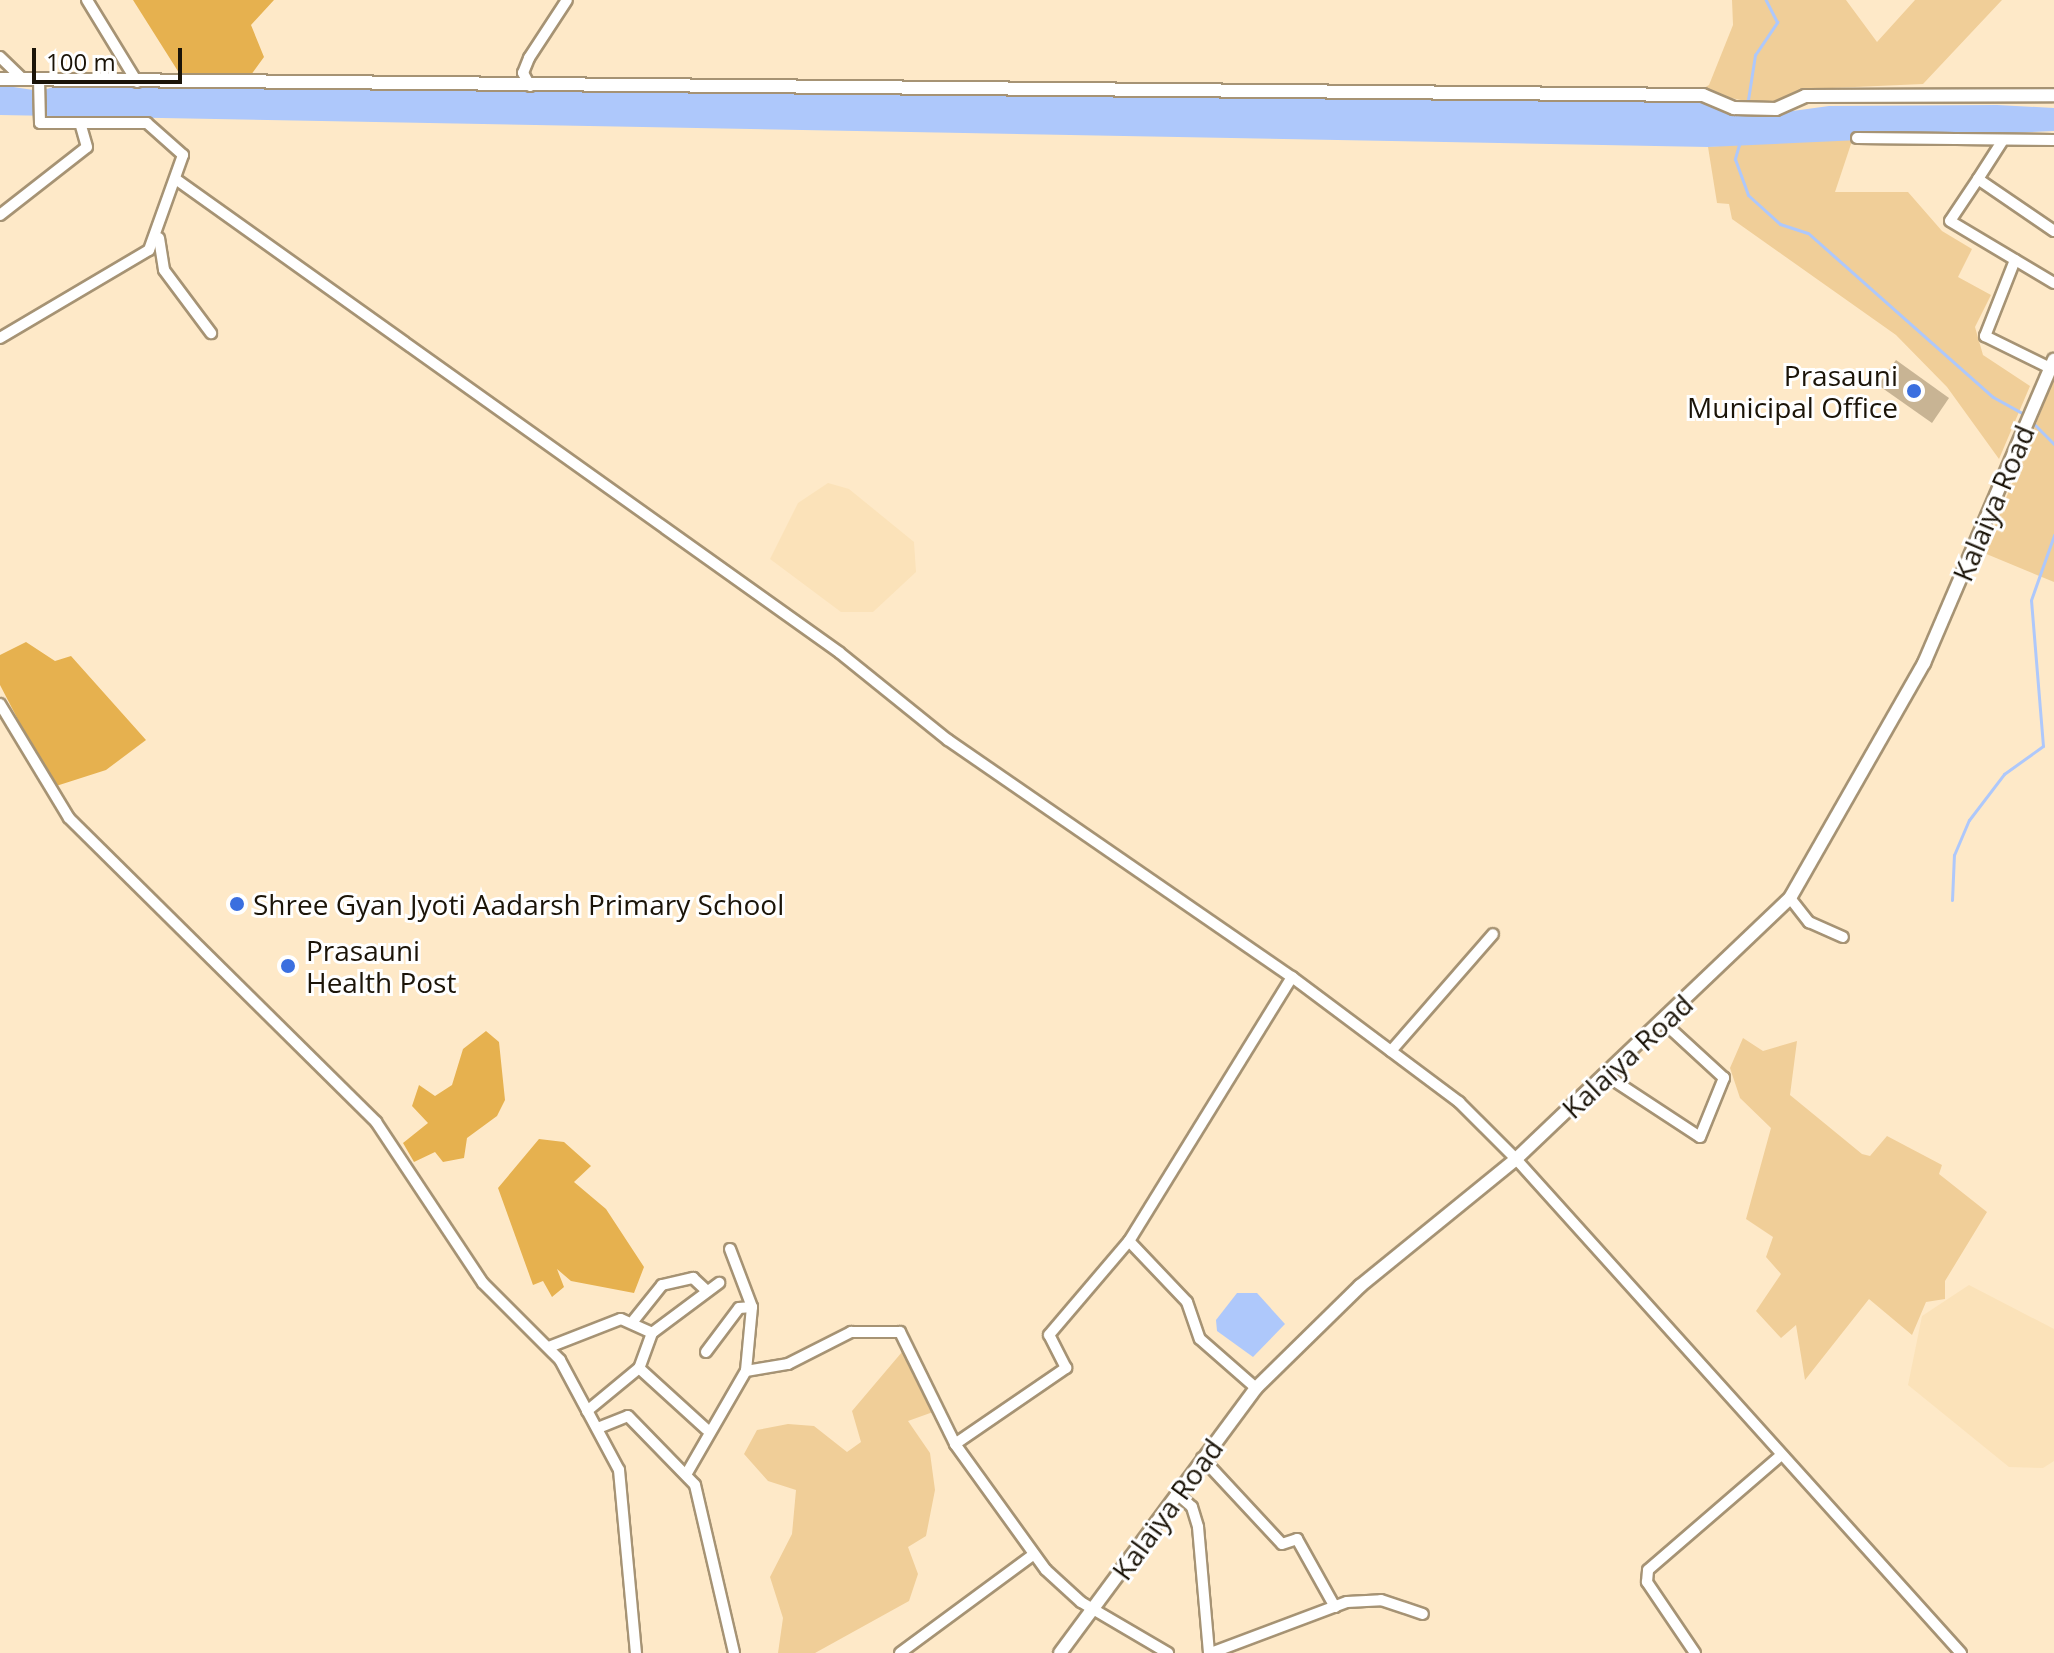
<!DOCTYPE html>
<html>
<head>
<meta charset="utf-8">
<style>
	body { margin:0 }
	#map { position:relative; width:2054px; height:1653px; overflow:hidden; background:#fee9c8; font-family:"Open Sans",sans-serif }
	div>[style] { position:absolute }
	[style*='--x'] { left:calc(var(--x)*1px); top:calc(var(--y)*1px); width:calc(var(--w)*1px); rotate:calc(var(--a)*1deg) }
	.built>* { inset:0; background:#fbe2b9 }
	.green>* { inset:0; background:#f0ce98 }
	.forest>* { inset:0; background:#e6b14f }
	.water>* { inset:0; background:#aec8fb }
	.stream>* { height:3px; margin:-1.5px; padding:0 1.5px; transform-origin:1.5px; border-radius:1.5px; background:#aec8fb }
	.building>* { inset:0; background:#c8b494 }
	.roads { filter:drop-shadow(2px 0 #a69374) drop-shadow(-2px 0 #a69374) drop-shadow(0 2px #a69374) drop-shadow(0 -2px #a69374) }
	.minor>* { height:10px; margin:-5px; padding:0 5px; transform-origin:5px; border-radius:5px; background:#fff }
	.major>* { height:12px; margin:-6px; padding:0 6px; transform-origin:6px; border-radius:6px; background:#fff }
	.dots>* { width:22px; height:22px; translate:-50% -50%; box-sizing:border-box; border:4px solid #fff; border-radius:50% }
	span { translate:-50% -50%; white-space:nowrap; text-align:center; line-height:1.15; -webkit-text-stroke:6px #fff; paint-order:stroke }
	.poi-label { font-size:28px; color:#1b1408 }
	.right { translate:-100% -50%; text-align:right }
	.left { translate:0 -50%; text-align:left }
	.street-label { font-size:28px; color:#1b1408 }
	.scale { position:absolute; left:32px; top:48px; width:150px; height:36px; box-sizing:border-box; border:4px solid #1b1408; border-top:0; padding-left:10px; font-size:24px; line-height:28px; white-space:nowrap; color:#1b1408; -webkit-text-stroke:6px #fff; paint-order:stroke }
</style>
</head>
<body>
<div id="map">
	<div class="built">
		<div style="clip-path:polygon(828px 483px,849px 489px,914px 542px,916px 572px,873px 612px,841px 612px,770px 559px,798px 503px)"></div>
		<div style="clip-path:polygon(1969px 1285px,2054px 1329px,2054px 1461px,2043px 1468px,2009px 1467px,1908px 1385px,1922px 1316px)"></div>
	</div>
	<div class="green">
		<div style="clip-path:polygon(1732px 0,1846px 0,1877px 42px,1915px 0,2002px 0,1923px 84px,1809px 89px,1764px 105px,1699px 91px,1709px 85px,1733px 25px)"></div>
		<div style="clip-path:polygon(1854px 135px,1835px 192px,1908px 192px,1942px 231px,1972px 249px,1958px 277px,1991px 295px,1975px 327px,1983px 355px,2030px 386px,1999px 459px,1947px 387px,1896px 335px,1732px 219px,1729px 204px,1717px 203px,1708px 147px)"></div>
		<div style="clip-path:polygon(2054px 379px,2054px 582px,1984px 553px)"></div>
		<div style="clip-path:polygon(1743px 1038px,1763px 1051px,1797px 1041px,1790px 1095px,1862px 1154px,1870px 1156px,1887px 1136px,1942px 1165px,1939px 1174px,1987px 1212px,1945px 1281px,1945px 1299px,1926px 1302px,1912px 1335px,1869px 1299px,1805px 1380px,1796px 1325px,1781px 1338px,1756px 1311px,1781px 1274px,1766px 1257px,1773px 1237px,1746px 1219px,1771px 1128px,1740px 1098px,1730px 1068px)"></div>
		<div style="clip-path:polygon(902px 1352px,933px 1412px,908px 1421px,930px 1453px,935px 1490px,926px 1536px,908px 1547px,918px 1574px,909px 1601px,815px 1653px,778px 1653px,783px 1618px,770px 1577px,792px 1534px,796px 1490px,768px 1481px,744px 1454px,757px 1430px,788px 1424px,814px 1426px,847px 1452px,861px 1442px,852px 1411px)"></div>
	</div>
	<div class="forest">
		<div style="clip-path:polygon(133px 0,274px 0,251px 25px,264px 57px,248px 79px,181px 76px)"></div>
		<div style="clip-path:polygon(26px 642px,55px 661px,71px 656px,146px 740px,106px 770px,53px 787px,0 685px,0 655px)"></div>
		<div style="clip-path:polygon(486px 1031px,499px 1042px,505px 1100px,497px 1116px,467px 1138px,464px 1158px,443px 1162px,435px 1152px,414px 1162px,403px 1143px,428px 1123px,412px 1106px,419px 1085px,435px 1096px,452px 1085px,463px 1049px)"></div>
		<div style="clip-path:polygon(539px 1139px,564px 1142px,591px 1166px,574px 1182px,606px 1209px,644px 1267px,634px 1293px,571px 1281px,557px 1269px,564px 1287px,552px 1297px,543px 1281px,533px 1285px,498px 1188px)"></div>
	</div>
	<div class="water">
		<div style="clip-path:polygon(0 85px,40px 91px,60px 85px,1662px 100px,1704px 101px,1755px 116px,1829px 106px,1997px 105px,2054px 108px,2054px 131px,1708px 147px,0 115px)"></div>
		<div style="clip-path:polygon(1237px 1293px,1257px 1293px,1285px 1324px,1253px 1357px,1217px 1331px,1216px 1320px)"></div>
	</div>
	<div class="stream">
		<div style="--x:1747;--y:106;--w:52;--a:-81.1"></div>
		<div style="--x:1755;--y:55;--w:40;--a:-56"></div>
		<div style="--x:1777;--y:22;--w:25;--a:-117"></div>
		<div style="--x:1740;--y:141;--w:19;--a:106"></div>
		<div style="--x:1735;--y:159;--w:38;--a:70"></div>
		<div style="--x:1748;--y:195;--w:43;--a:42.2"></div>
		<div style="--x:1780;--y:224;--w:29;--a:18"></div>
		<div style="--x:1808;--y:233;--w:247;--a:41.6"></div>
		<div style="--x:1993;--y:397;--w:38;--a:29"></div>
		<div style="--x:2031;--y:421;--w:33;--a:45"></div>
		<div style="--x:1952;--y:900;--w:45;--a:-87.5"></div>
		<div style="--x:1954;--y:855;--w:38;--a:-67"></div>
		<div style="--x:1969;--y:820;--w:58;--a:-52.7"></div>
		<div style="--x:2004;--y:774;--w:48;--a:-35.7"></div>
		<div style="--x:2043;--y:746;--w:146;--a:-94.7"></div>
		<div style="--x:2031;--y:600;--w:69;--a:-70.5"></div>
	</div>
	<div class="building">
		<div style="clip-path:polygon(1896px 360px,1949px 398px,1932px 423px,1878px 385px)"></div>
	</div>
	<div class="roads">
		<div class="minor">
			<div style="--x:87;--y:0;--w:96;--a:58.6"></div>
			<div style="--x:0;--y:57;--w:32;--a:44"></div>
			<div style="--x:530;--y:86;--w:15;--a:-118"></div>
			<div style="--x:523;--y:73;--w:16;--a:-68"></div>
			<div style="--x:529;--y:58;--w:69;--a:-56.8"></div>
			<div style="--x:1857;--y:138;--w:197;--a:0.6"></div>
			<div style="--x:1978;--y:179;--w:46;--a:-57.3"></div>
			<div style="--x:177;--y:180;--w:814;--a:35.5"></div>
			<div style="--x:840;--y:653;--w:139;--a:38.9"></div>
			<div style="--x:948;--y:740;--w:418;--a:34.6"></div>
			<div style="--x:0;--y:215;--w:110;--a:-38"></div>
			<div style="--x:87;--y:147;--w:25;--a:-106"></div>
			<div style="--x:2054;--y:231;--w:92;--a:-145.6"></div>
			<div style="--x:1978;--y:179;--w:50;--a:123.7"></div>
			<div style="--x:1950;--y:221;--w:121;--a:30.8"></div>
			<div style="--x:159;--y:238;--w:32;--a:81"></div>
			<div style="--x:164;--y:270;--w:79;--a:53.3"></div>
			<div style="--x:2015;--y:260;--w:82;--a:111.5"></div>
			<div style="--x:1985;--y:336;--w:72;--a:26.2"></div>
			<div style="--x:0;--y:338;--w:173;--a:-30.6"></div>
			<div style="--x:149;--y:250;--w:101;--a:-70.3"></div>
			<div style="--x:183;--y:155;--w:48;--a:-138.4"></div>
			<div style="--x:147;--y:123;--w:107;--a:180"></div>
			<div style="--x:40;--y:123;--w:43;--a:-91.3"></div>
			<div style="--x:0;--y:704;--w:133;--a:58.8"></div>
			<div style="--x:69;--y:818;--w:432;--a:44.7"></div>
			<div style="--x:376;--y:1122;--w:193;--a:56.4"></div>
			<div style="--x:483;--y:1283;--w:109;--a:45"></div>
			<div style="--x:560;--y:1360;--w:125;--a:61.8"></div>
			<div style="--x:619;--y:1470;--w:184;--a:84.7"></div>
			<div style="--x:1790;--y:898;--w:31;--a:52"></div>
			<div style="--x:1809;--y:922;--w:37;--a:24"></div>
			<div style="--x:1391;--y:1051;--w:155;--a:-48.9"></div>
			<div style="--x:1607;--y:1076;--w:111;--a:33.3"></div>
			<div style="--x:1700;--y:1137;--w:64;--a:-67.9"></div>
			<div style="--x:1724;--y:1078;--w:83;--a:-137.4"></div>
			<div style="--x:1129;--y:1241;--w:84;--a:46.4"></div>
			<div style="--x:1187;--y:1302;--w:39;--a:71"></div>
			<div style="--x:1200;--y:1339;--w:74;--a:41.2"></div>
			<div style="--x:730;--y:1249;--w:62;--a:69.2"></div>
			<div style="--x:752;--y:1307;--w:64;--a:95.4"></div>
			<div style="--x:634;--y:1320;--w:45;--a:-51.3"></div>
			<div style="--x:662;--y:1285;--w:32;--a:-13"></div>
			<div style="--x:693;--y:1278;--w:18;--a:43"></div>
			<div style="--x:652;--y:1333;--w:37;--a:110"></div>
			<div style="--x:639;--y:1368;--w:91;--a:42.3"></div>
			<div style="--x:549;--y:1347;--w:77;--a:-21.3"></div>
			<div style="--x:621;--y:1319;--w:34;--a:24"></div>
			<div style="--x:652;--y:1333;--w:84;--a:-36.7"></div>
			<div style="--x:706;--y:1352;--w:55;--a:-53.1"></div>
			<div style="--x:739;--y:1308;--w:13;--a:-4"></div>
			<div style="--x:587;--y:1411;--w:67;--a:-39.6"></div>
			<div style="--x:598;--y:1428;--w:32;--a:-22"></div>
			<div style="--x:628;--y:1416;--w:96;--a:45.8"></div>
			<div style="--x:695;--y:1485;--w:172;--a:76.9"></div>
			<div style="--x:955;--y:1444;--w:135;--a:-34.4"></div>
			<div style="--x:1066;--y:1368;--w:37;--a:-117"></div>
			<div style="--x:1049;--y:1335;--w:123;--a:-49.6"></div>
			<div style="--x:1129;--y:1241;--w:310;--a:-58.3"></div>
			<div style="--x:1292;--y:977;--w:209;--a:36.8"></div>
			<div style="--x:1459;--y:1102;--w:81;--a:45"></div>
			<div style="--x:1516;--y:1159;--w:665;--a:47.99"></div>
			<div style="--x:1202;--y:1458;--w:117;--a:47.1"></div>
			<div style="--x:1282;--y:1544;--w:16;--a:-18"></div>
			<div style="--x:1297;--y:1539;--w:78;--a:60.8"></div>
			<div style="--x:687;--y:1473;--w:118;--a:-60"></div>
			<div style="--x:746;--y:1371;--w:43;--a:-9.5"></div>
			<div style="--x:788;--y:1364;--w:71;--a:-26.9"></div>
			<div style="--x:851;--y:1332;--w:49;--a:0"></div>
			<div style="--x:900;--y:1332;--w:125;--a:63.8"></div>
			<div style="--x:955;--y:1444;--w:155;--a:54.2"></div>
			<div style="--x:1046;--y:1570;--w:47;--a:42.4"></div>
			<div style="--x:1081;--y:1602;--w:101;--a:30.4"></div>
			<div style="--x:1176;--y:1493;--w:21;--a:41"></div>
			<div style="--x:1192;--y:1507;--w:21;--a:73"></div>
			<div style="--x:1198;--y:1527;--w:126;--a:85"></div>
			<div style="--x:900;--y:1653;--w:165;--a:-36.4"></div>
			<div style="--x:1211;--y:1653;--w:145;--a:-20.6"></div>
			<div style="--x:1347;--y:1602;--w:34;--a:-3"></div>
			<div style="--x:1381;--y:1600;--w:44;--a:18.4"></div>
			<div style="--x:1695;--y:1653;--w:86;--a:-124.1"></div>
			<div style="--x:1647;--y:1582;--w:12;--a:-85"></div>
			<div style="--x:1648;--y:1570;--w:173;--a:-40.8"></div>
		</div>
		<div class="major">
			<div style="--x:0;--y:79;--w:1703;--a:0.54"></div>
			<div style="--x:1703;--y:95;--w:34;--a:23"></div>
			<div style="--x:1734;--y:108;--w:42;--a:1.4"></div>
			<div style="--x:1776;--y:109;--w:32;--a:-24"></div>
			<div style="--x:1805;--y:96;--w:249;--a:-0.2"></div>
			<div style="--x:1060;--y:1653;--w:330;--a:-53.5"></div>
			<div style="--x:1256;--y:1388;--w:146;--a:-44.4"></div>
			<div style="--x:1360;--y:1286;--w:201;--a:-39.1"></div>
			<div style="--x:1516;--y:1159;--w:378;--a:-43.6"></div>
			<div style="--x:1790;--y:898;--w:271;--a:-60.3"></div>
			<div style="--x:1924;--y:663;--w:330;--a:-66.8"></div>
		</div>
	</div>
	<div class="dots">
		<div style="left:1914px;top:391px;background:#3b6fdf"></div>
		<div style="left:237px;top:904px;background:#3b6fdf"></div>
		<div style="left:288px;top:966px;background:#3b6fdf"></div>
	</div>
	<div class="poi-label">
		<span class="right" style="left:1898px;top:391px">Prasauni<br>Municipal Office</span>
		<span class="left" style="left:253px;top:904px">Shree Gyan Jyoti Aadarsh Primary School</span>
		<span class="left" style="left:306px;top:966px">Prasauni<br>Health Post</span>
	</div>
	<div class="street-label">
		<span style="left:1993px;top:503px;rotate:-67deg">Kalaiya Road</span>
		<span style="left:1627px;top:1056px;rotate:-43deg">Kalaiya Road</span>
		<span style="left:1167px;top:1509px;rotate:-54deg">Kalaiya Road</span>
	</div>
	<div class="scale">100 m</div>
</div>
</body>
</html>
